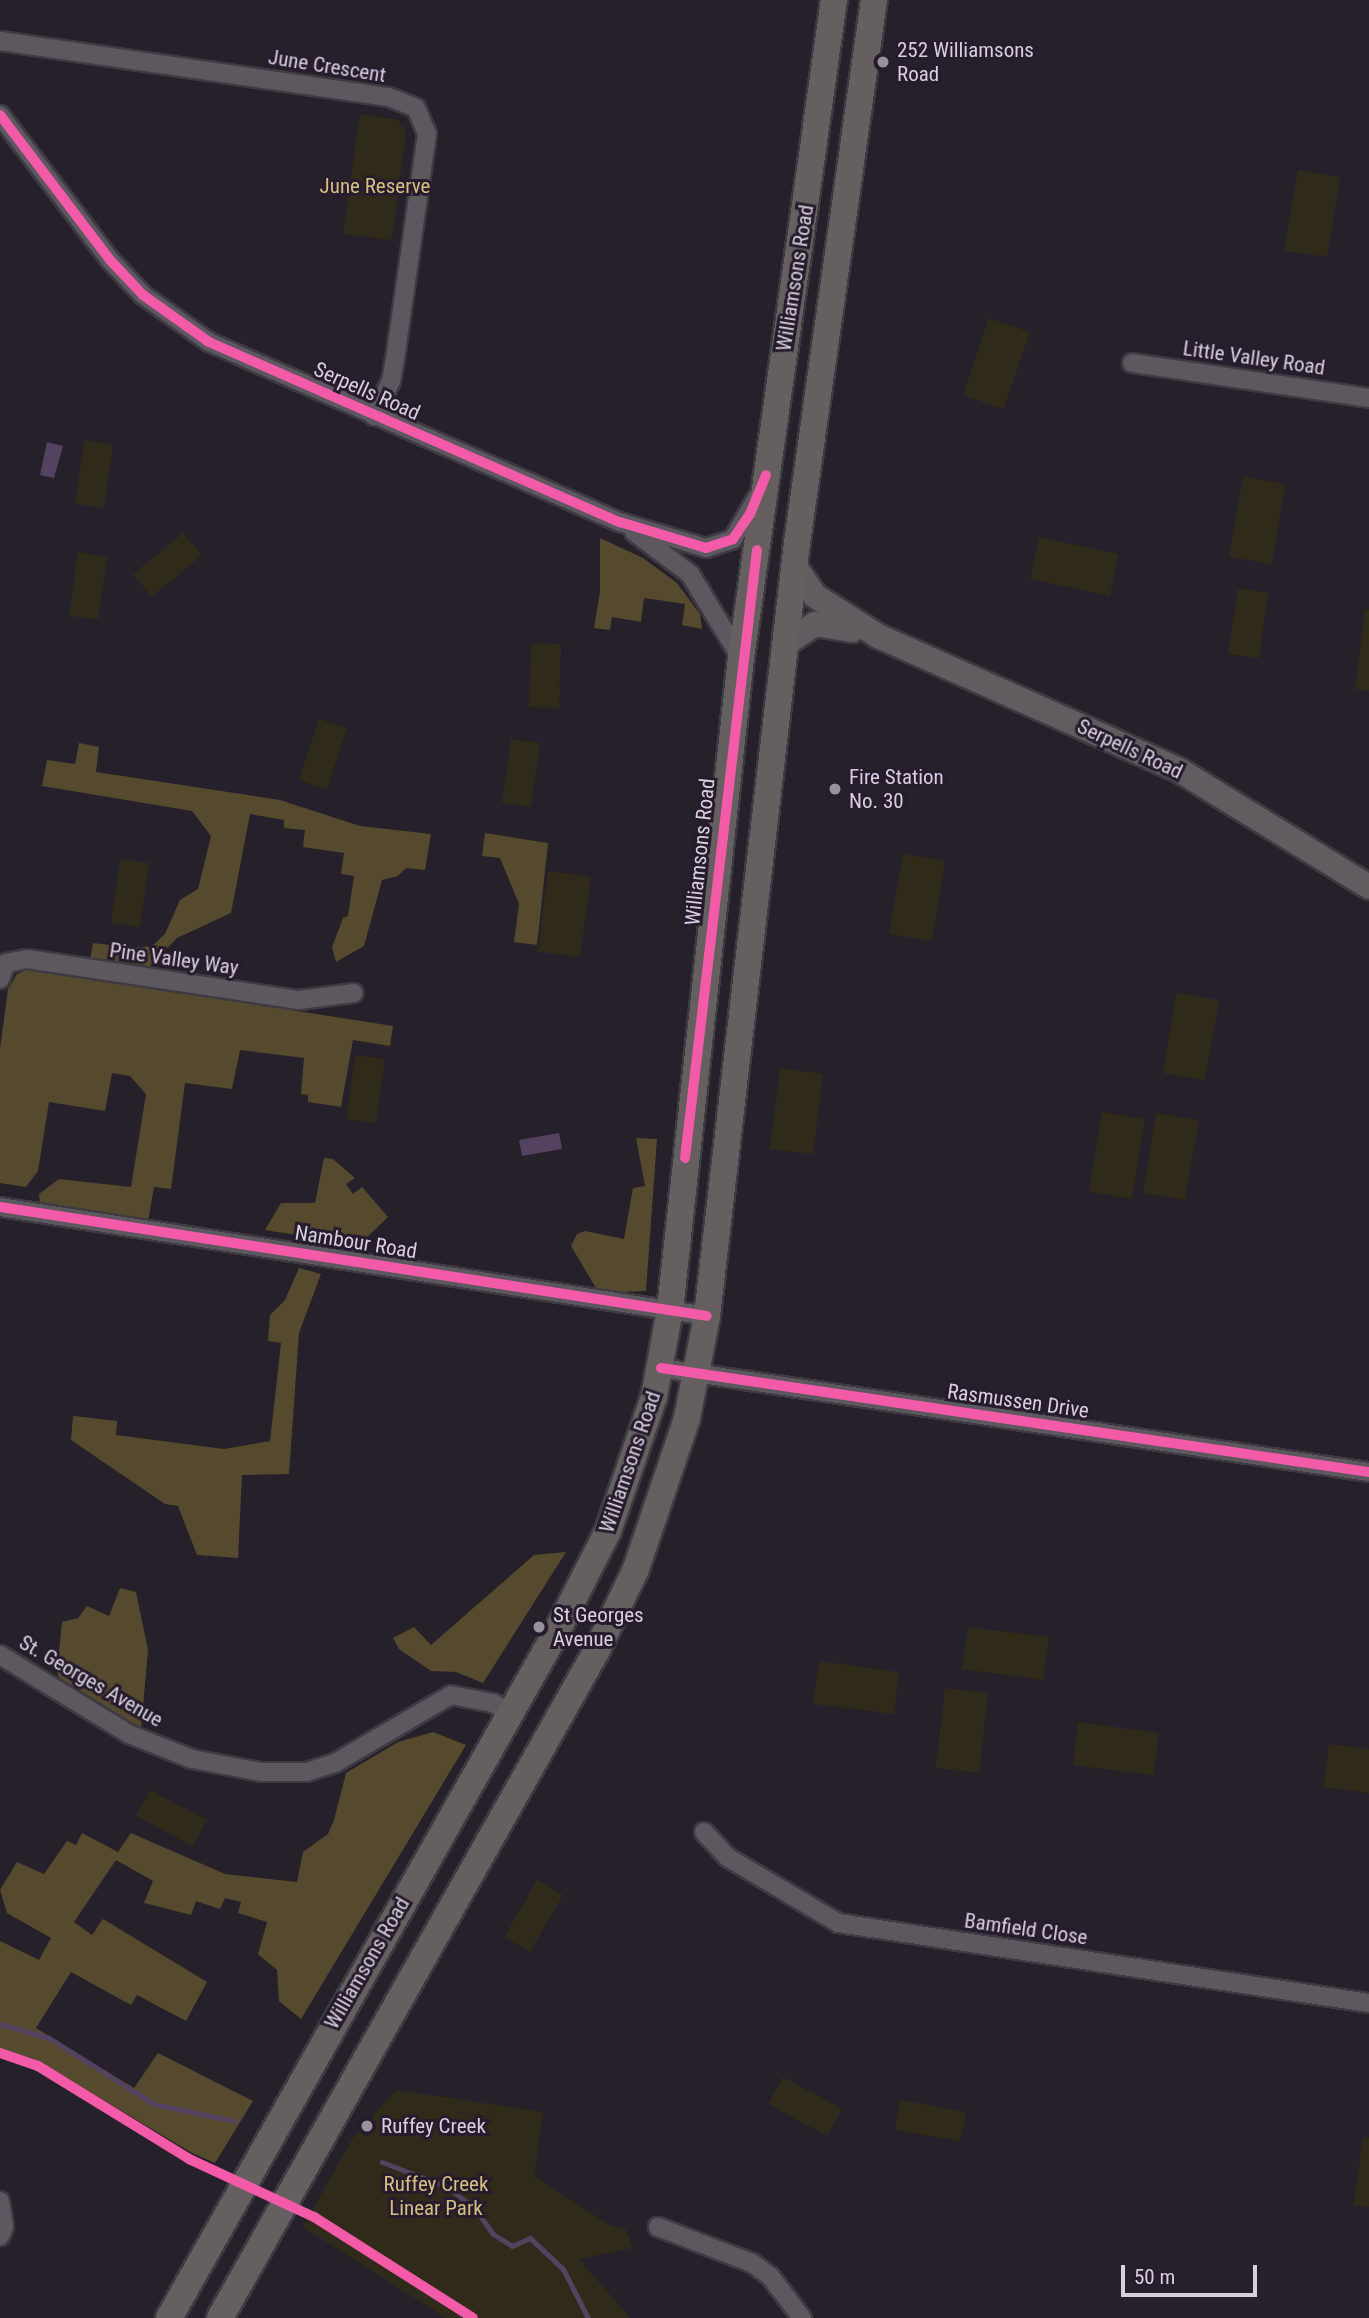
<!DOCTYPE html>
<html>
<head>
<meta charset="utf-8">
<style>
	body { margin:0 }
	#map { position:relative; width:1369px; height:2318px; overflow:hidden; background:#252029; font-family:"Roboto Condensed",sans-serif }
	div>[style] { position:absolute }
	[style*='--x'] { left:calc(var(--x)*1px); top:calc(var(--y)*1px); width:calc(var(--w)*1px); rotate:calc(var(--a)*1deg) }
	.green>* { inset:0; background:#302a1b }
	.forest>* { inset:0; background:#554a2e }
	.water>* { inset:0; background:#534360 }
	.stream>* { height:5px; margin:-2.5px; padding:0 2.5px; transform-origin:2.5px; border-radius:2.5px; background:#534360 }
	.roads { filter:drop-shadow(2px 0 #3e3a42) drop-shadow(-2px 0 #3e3a42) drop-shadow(0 2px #3e3a42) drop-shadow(0 -2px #3e3a42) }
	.street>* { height:18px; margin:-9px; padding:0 9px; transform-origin:9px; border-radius:9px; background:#5d5860 }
	.secondary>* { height:24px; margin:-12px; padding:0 12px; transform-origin:12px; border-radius:12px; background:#605c60 }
	.primary>* { height:26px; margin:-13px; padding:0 13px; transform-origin:13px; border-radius:13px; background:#655f60 }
	.cycleway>* { height:10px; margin:-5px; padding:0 5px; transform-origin:5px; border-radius:5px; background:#f35aa7 }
	.dots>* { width:19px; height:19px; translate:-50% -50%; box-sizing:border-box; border:4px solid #261c2d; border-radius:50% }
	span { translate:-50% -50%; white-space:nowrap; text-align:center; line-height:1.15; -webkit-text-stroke:6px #261c2d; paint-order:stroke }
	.poi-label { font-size:21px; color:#d7d0dc }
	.left { translate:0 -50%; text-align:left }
	.street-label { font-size:21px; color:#d7d0dc }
	.park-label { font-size:21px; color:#d4bf82 }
	.scale { position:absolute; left:1121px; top:2265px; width:136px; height:32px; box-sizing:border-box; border:4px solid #d7d0dc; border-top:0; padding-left:9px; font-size:21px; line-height:24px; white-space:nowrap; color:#d7d0dc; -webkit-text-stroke:5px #261c2d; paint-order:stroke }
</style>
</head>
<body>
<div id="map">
	<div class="green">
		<div style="clip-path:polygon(360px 114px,398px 120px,406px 131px,392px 240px,343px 234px)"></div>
		<div style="clip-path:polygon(1298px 170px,1340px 177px,1327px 257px,1284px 251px)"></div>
		<div style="clip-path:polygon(989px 318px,1030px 332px,1004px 409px,963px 395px)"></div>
		<div style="clip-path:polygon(84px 440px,113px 445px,104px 508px,75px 504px)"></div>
		<div style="clip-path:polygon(1243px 477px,1285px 484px,1272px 564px,1229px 557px)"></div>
		<div style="clip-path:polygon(183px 533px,202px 555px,152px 597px,133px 574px)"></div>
		<div style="clip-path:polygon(1039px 537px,1118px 554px,1110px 596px,1030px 579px)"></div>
		<div style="clip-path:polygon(78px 552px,107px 557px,98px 620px,69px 616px)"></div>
		<div style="clip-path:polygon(1238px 588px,1268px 593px,1259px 658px,1228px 654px)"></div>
		<div style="clip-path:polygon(1365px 609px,1369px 610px,1369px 691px,1355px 689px)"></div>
		<div style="clip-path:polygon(531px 643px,561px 644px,559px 708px,529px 707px)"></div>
		<div style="clip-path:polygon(319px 719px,347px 728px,327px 789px,299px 780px)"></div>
		<div style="clip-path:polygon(511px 739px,540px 743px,531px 807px,502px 803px)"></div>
		<div style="clip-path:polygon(903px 854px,945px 861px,932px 941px,889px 934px)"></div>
		<div style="clip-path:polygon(120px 859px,149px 863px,140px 927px,111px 923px)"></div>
		<div style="clip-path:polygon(548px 871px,591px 877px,580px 957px,538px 952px)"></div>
		<div style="clip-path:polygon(1176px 993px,1219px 1000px,1205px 1080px,1163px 1073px)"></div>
		<div style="clip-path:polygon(355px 1055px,385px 1059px,376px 1123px,347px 1119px)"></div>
		<div style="clip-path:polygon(780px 1068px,823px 1074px,813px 1154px,770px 1149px)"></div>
		<div style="clip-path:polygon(1102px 1112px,1145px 1119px,1132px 1199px,1089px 1192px)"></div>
		<div style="clip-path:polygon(1156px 1113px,1199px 1120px,1185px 1200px,1143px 1193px)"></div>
		<div style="clip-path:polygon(968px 1627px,1049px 1637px,1043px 1680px,962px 1669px)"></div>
		<div style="clip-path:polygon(819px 1661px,899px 1672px,894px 1714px,813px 1704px)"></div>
		<div style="clip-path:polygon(945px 1688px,988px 1693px,979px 1773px,936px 1768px)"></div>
		<div style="clip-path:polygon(1078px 1722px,1159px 1733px,1153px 1775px,1073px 1765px)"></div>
		<div style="clip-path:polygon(1329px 1744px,1369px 1749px,1369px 1793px,1324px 1787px)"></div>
		<div style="clip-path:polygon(150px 1790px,207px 1820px,193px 1846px,136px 1816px)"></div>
		<div style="clip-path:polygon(537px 1880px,563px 1895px,530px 1952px,504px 1937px)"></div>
		<div style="clip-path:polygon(783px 2077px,842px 2109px,827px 2136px,768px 2104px)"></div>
		<div style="clip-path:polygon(396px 2090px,543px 2112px,534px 2176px,613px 2227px,625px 2228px,633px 2248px,579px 2259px,630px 2318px,446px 2318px,303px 2227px,352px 2139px)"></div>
		<div style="clip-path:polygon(900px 2100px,966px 2112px,960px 2141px,895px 2130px)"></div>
		<div style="clip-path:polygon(1363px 2137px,1369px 2138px,1369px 2207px,1354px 2205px)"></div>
	</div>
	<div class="forest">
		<div style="clip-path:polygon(600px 538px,643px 558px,677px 583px,700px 614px,702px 629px,682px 625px,685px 604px,644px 598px,641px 622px,612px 617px,610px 630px,594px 628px,600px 592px)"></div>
		<div style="clip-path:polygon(79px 743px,99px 747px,96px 772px,280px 800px,360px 826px,431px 834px,425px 870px,406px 868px,398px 876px,382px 880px,364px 946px,336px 962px,332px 947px,343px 918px,348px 916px,354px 876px,341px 874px,344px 853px,303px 847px,305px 830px,284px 828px,284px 820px,250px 814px,231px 913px,177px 938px,149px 967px,90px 960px,93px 943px,134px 948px,152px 946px,165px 934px,180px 900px,198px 889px,211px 836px,192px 811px,42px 786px,47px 760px,75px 764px)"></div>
		<div style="clip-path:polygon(485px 833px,548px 843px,537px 945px,514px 942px,519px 904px,500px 858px,482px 856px)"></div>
		<div style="clip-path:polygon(29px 969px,393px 1026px,390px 1046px,353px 1040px,341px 1107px,308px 1102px,308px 1095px,301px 1094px,304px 1058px,240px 1050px,232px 1089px,185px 1083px,171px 1189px,154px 1187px,148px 1222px,40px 1206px,39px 1194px,59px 1179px,131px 1187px,146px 1094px,130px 1076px,112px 1073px,105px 1111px,49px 1102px,38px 1171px,26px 1187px,0 1183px,0 1049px,8px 989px,17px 974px)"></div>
		<div style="clip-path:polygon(636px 1138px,657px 1139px,646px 1291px,599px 1293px,571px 1246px,577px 1234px,585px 1231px,624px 1239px,633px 1188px,645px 1186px)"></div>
		<div style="clip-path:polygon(324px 1158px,333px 1159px,355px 1178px,346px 1184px,353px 1194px,362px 1187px,388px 1217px,359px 1245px,265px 1230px,281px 1203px,315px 1203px)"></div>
		<div style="clip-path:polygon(299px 1268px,321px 1274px,299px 1333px,289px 1474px,242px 1475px,238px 1558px,197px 1555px,178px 1506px,165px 1504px,71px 1440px,73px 1416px,117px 1421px,116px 1435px,224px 1449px,270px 1441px,281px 1343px,268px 1341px,270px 1315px,285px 1300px)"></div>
		<div style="clip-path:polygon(566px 1552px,483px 1683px,456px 1672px,431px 1671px,399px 1649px,393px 1638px,414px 1627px,431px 1645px,534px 1555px)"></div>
		<div style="clip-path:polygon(120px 1588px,136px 1592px,148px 1650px,141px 1730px,63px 1685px,57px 1673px,62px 1622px,78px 1618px,87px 1606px,109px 1616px)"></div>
		<div style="clip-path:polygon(433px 1732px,466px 1745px,301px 2019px,279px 2001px,277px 1970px,258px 1954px,267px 1922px,238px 1913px,241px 1902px,225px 1898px,220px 1909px,196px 1901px,191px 1915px,144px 1903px,153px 1881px,116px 1860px,74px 1922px,92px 1935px,103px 1919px,207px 1982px,186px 2021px,137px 1995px,131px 2005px,71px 1972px,36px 2028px,134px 2088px,158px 2053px,253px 2101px,215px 2163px,192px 2153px,40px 2062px,0 2048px,0 1941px,39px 1960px,51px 1938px,7px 1913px,0 1890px,17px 1862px,44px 1874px,67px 1841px,76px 1845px,82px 1833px,118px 1852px,131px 1833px,225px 1874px,297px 1882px,303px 1852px,328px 1834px,334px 1820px,346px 1773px,398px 1742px)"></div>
	</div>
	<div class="water">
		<div style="clip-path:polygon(47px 442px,63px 446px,54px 478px,40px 475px)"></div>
		<div style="clip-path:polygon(559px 1133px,562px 1149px,522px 1156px,519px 1140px)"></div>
	</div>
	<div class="stream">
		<div style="--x:0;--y:2024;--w:51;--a:15.9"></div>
		<div style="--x:49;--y:2038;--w:124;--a:32.2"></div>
		<div style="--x:154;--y:2104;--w:82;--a:12"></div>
		<div style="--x:382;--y:2162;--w:70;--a:21"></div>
		<div style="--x:447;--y:2187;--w:34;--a:37"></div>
		<div style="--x:474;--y:2207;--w:33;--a:55"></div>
		<div style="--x:493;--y:2234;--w:22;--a:32"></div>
		<div style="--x:512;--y:2246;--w:20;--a:-24"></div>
		<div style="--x:530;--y:2238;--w:45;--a:43.2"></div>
		<div style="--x:563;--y:2269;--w:55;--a:63"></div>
	</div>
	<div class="roads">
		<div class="street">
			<div style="--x:0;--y:41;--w:393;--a:8.2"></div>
			<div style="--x:389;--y:97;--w:29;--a:22"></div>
			<div style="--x:416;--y:108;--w:28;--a:67"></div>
			<div style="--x:427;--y:134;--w:221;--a:98.1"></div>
			<div style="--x:396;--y:353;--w:28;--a:100"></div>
			<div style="--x:391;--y:381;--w:39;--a:116"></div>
			<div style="--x:0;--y:115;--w:182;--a:52.8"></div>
			<div style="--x:110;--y:260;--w:48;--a:46.7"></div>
			<div style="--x:143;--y:295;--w:81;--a:35.5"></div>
			<div style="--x:209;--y:342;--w:449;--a:23.7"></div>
			<div style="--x:620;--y:522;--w:90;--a:16.8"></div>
			<div style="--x:706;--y:548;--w:28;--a:-18"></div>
			<div style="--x:733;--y:539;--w:48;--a:-59.7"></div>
			<div style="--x:1132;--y:363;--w:240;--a:8.4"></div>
			<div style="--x:634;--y:532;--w:70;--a:36.9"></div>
			<div style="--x:690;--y:574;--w:98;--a:58.7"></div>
			<div style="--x:0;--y:979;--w:17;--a:-69"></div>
			<div style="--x:6;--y:963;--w:21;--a:-11"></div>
			<div style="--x:27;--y:959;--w:275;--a:8.6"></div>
			<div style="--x:299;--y:1000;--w:55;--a:-7.3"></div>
			<div style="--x:0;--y:1207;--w:715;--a:8.76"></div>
			<div style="--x:661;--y:1368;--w:716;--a:8.36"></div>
			<div style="--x:0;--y:1655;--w:151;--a:31.5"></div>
			<div style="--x:129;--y:1734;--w:68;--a:21.6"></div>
			<div style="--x:192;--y:1759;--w:70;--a:10.7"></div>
			<div style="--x:261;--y:1772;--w:46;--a:0"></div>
			<div style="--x:307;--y:1772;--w:29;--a:-18"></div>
			<div style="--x:335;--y:1763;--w:134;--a:-30.4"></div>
			<div style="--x:451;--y:1695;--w:43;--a:10.8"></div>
			<div style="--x:493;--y:1703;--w:20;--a:30"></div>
			<div style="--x:704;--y:1832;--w:34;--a:47"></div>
			<div style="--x:727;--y:1857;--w:129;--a:30.7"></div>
			<div style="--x:838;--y:1923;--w:537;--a:8.57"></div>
			<div style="--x:0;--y:2201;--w:26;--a:81"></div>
			<div style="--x:4;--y:2227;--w:10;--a:114"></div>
			<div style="--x:658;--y:2227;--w:101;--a:21"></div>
			<div style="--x:752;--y:2263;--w:22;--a:36"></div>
			<div style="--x:770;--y:2276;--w:53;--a:52.7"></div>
		</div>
		<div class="secondary">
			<div style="--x:794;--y:565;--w:37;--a:56"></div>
			<div style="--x:815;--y:596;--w:75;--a:32.4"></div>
			<div style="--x:878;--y:636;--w:329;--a:24"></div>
			<div style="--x:1179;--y:770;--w:223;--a:31.6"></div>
			<div style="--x:784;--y:645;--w:37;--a:-34"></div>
			<div style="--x:815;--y:624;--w:38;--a:9"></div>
		</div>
		<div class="primary">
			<div style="--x:169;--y:2318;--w:789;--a:-60.54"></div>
			<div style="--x:557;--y:1631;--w:112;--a:-63"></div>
			<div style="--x:608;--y:1531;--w:142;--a:-71.1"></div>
			<div style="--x:654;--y:1397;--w:88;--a:-79.6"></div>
			<div style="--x:670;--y:1310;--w:656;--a:-83.79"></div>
			<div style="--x:741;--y:658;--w:665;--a:-81.96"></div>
			<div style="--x:220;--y:2318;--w:767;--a:-60.56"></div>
			<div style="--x:597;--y:1650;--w:90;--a:-64.3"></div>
			<div style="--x:636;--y:1569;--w:159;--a:-71.3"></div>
			<div style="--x:687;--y:1418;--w:104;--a:-78.9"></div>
			<div style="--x:707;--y:1316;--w:778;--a:-83.36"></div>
			<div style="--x:797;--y:543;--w:548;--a:-81.93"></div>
		</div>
	</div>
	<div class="cycleway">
		<div style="--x:0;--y:115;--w:182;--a:52.8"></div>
		<div style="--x:110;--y:260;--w:48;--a:46.7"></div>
		<div style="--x:143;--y:295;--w:81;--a:35.5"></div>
		<div style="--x:209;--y:342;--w:449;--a:23.7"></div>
		<div style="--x:620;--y:522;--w:90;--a:16.8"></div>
		<div style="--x:706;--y:548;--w:28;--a:-18"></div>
		<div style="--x:733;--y:539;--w:30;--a:-56"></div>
		<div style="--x:750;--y:514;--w:42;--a:-67.7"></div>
		<div style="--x:685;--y:1158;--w:612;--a:-83.25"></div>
		<div style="--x:0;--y:1207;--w:715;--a:8.76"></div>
		<div style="--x:661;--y:1368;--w:716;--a:8.36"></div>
		<div style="--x:0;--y:2053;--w:40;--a:18.9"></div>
		<div style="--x:38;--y:2066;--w:177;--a:31.6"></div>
		<div style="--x:189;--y:2159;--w:138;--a:24.9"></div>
		<div style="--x:314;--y:2217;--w:188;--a:32.4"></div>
	</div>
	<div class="dots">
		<div style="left:883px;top:62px;background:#99929d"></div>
		<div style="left:835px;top:789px;background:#99929d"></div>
		<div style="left:539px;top:1627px;background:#99929d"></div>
		<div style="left:367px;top:2126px;background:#99929d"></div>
	</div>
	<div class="poi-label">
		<span class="left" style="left:897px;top:62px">252 Williamsons<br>Road</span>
		<span class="left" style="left:849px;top:789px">Fire Station<br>No. 30</span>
		<span class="left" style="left:553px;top:1627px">St Georges<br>Avenue</span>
		<span class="left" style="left:381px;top:2126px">Ruffey Creek</span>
	</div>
	<div class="street-label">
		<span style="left:327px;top:66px;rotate:9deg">June Crescent</span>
		<span style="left:795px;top:278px;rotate:-81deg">Williamsons Road</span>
		<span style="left:1254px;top:358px;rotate:8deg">Little Valley Road</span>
		<span style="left:367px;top:391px;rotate:24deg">Serpells Road</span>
		<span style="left:1130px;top:749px;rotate:25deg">Serpells Road</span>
		<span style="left:700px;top:852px;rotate:-84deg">Williamsons Road</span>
		<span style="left:174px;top:959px;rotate:8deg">Pine Valley Way</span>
		<span style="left:356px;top:1242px;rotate:9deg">Nambour Road</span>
		<span style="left:1018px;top:1401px;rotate:8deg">Rasmussen Drive</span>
		<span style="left:630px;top:1462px;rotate:-71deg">Williamsons Road</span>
		<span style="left:91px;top:1681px;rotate:30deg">St. Georges Avenue</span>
		<span style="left:1026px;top:1929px;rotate:8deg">Bamfield Close</span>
		<span style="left:367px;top:1963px;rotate:-60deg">Williamsons Road</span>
	</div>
	<div class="park-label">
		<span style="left:375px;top:186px">June Reserve</span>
		<span style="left:436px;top:2196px">Ruffey Creek<br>Linear Park</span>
	</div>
	<div class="scale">50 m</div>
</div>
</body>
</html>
